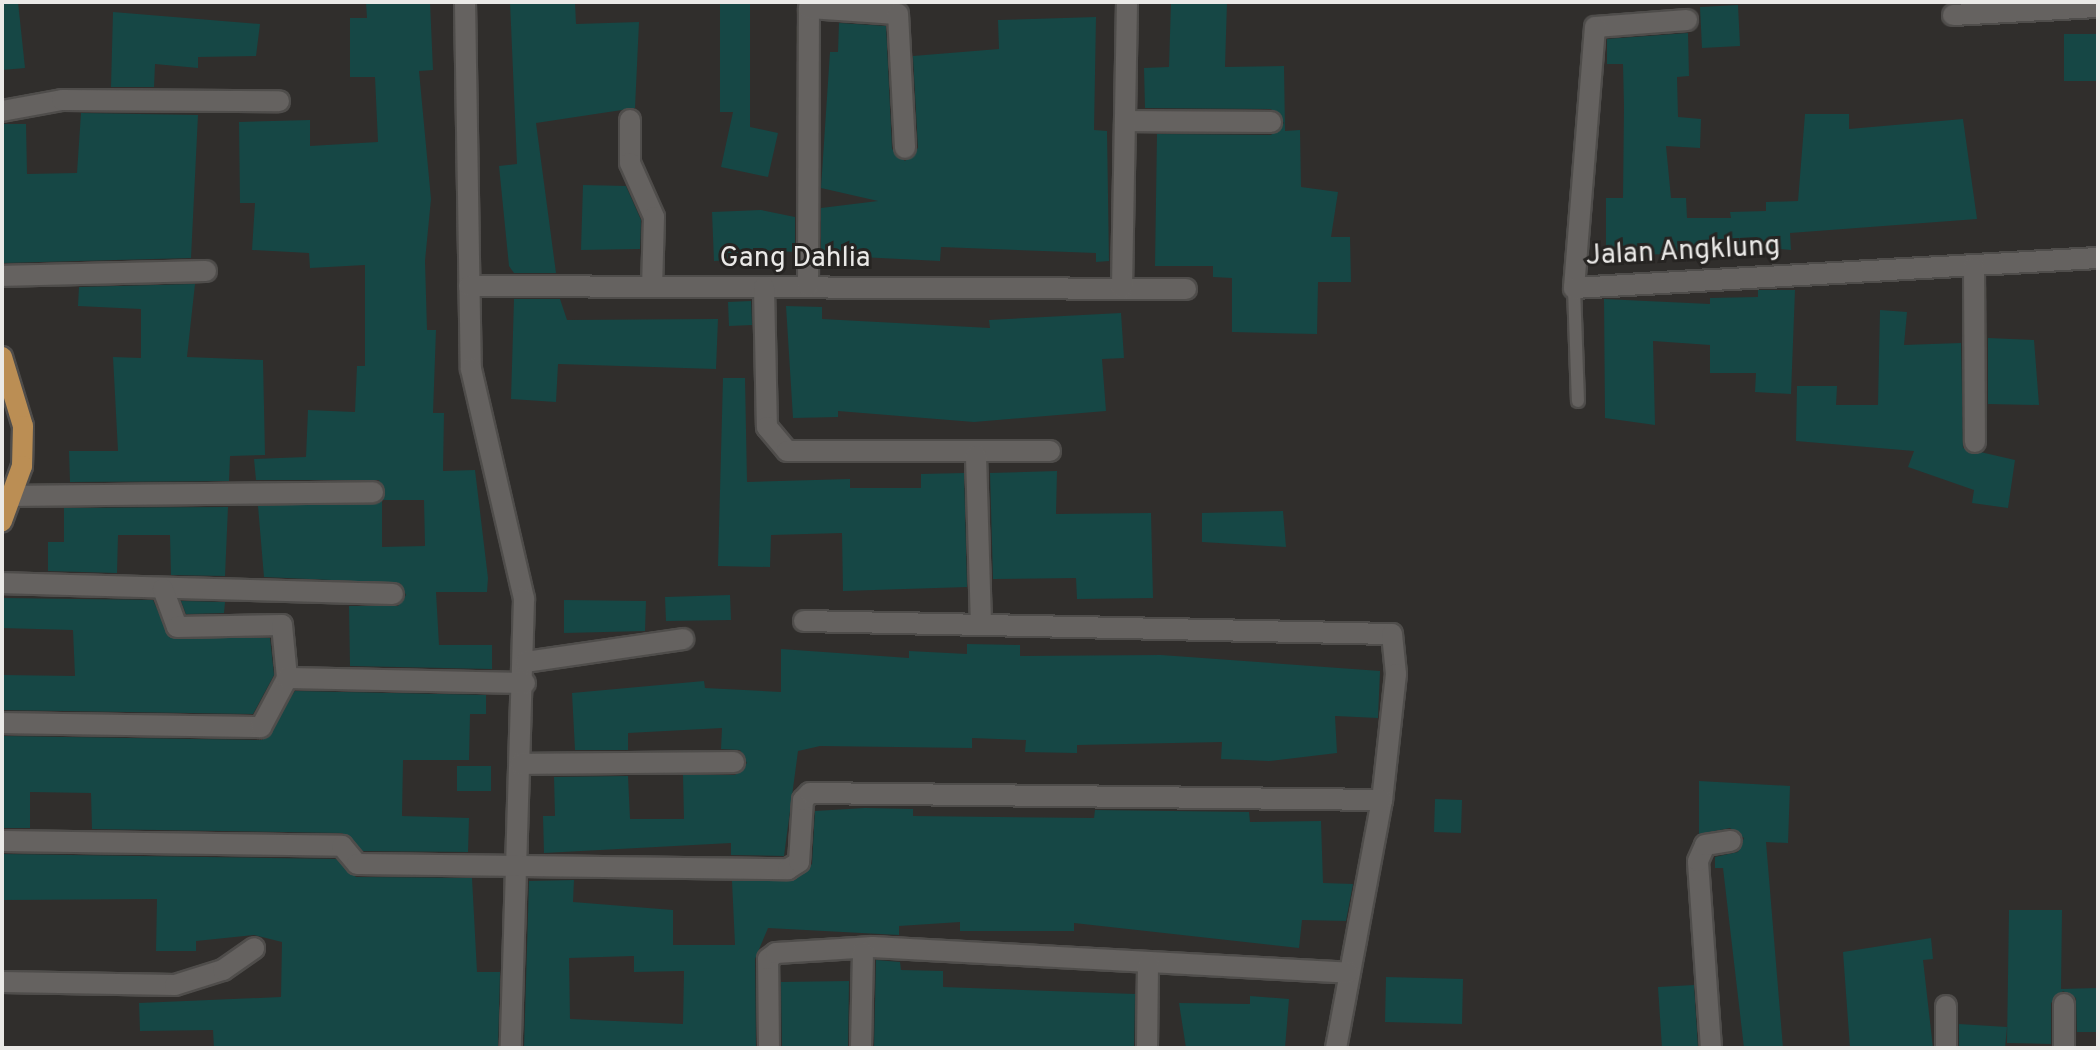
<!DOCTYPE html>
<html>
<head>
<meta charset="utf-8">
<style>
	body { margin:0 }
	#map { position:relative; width:2100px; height:1050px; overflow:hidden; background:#302e2c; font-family:Overpass,sans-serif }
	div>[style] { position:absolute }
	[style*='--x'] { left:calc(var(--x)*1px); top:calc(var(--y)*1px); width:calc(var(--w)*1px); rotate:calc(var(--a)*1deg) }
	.building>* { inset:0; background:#164745 }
	.roads { filter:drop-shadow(2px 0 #4f4d4b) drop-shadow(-2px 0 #4f4d4b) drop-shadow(0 2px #4f4d4b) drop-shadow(0 -2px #4f4d4b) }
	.service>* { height:12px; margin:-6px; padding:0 6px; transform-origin:6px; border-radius:6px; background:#656260 }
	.minor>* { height:20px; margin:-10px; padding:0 10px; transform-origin:10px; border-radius:10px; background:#656260 }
	.primary>* { height:20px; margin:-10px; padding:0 10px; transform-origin:10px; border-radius:10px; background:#bb8e54 }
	span { translate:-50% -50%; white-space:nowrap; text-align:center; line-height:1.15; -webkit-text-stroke:6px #262422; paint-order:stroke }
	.street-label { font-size:28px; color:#eae9e7 }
	.frame { position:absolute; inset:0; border:4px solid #eae9e7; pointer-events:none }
</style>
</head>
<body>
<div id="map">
	<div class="building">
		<div style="clip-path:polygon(2px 2px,18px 2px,25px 68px,2px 70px)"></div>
		<div style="clip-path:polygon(366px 2px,430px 2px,433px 70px,419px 71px,431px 199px,425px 261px,427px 330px,436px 330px,433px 413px,444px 413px,443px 471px,475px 470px,488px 578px,487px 592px,436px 592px,439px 645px,492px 645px,492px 669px,350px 666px,349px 606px,398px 606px,406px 595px,400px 583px,264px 577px,258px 506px,382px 501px,382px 547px,425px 546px,424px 500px,383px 500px,379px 480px,256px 480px,254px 459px,306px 457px,308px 410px,355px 412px,357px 366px,365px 366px,365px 265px,310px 268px,309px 253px,252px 250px,255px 203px,240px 203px,239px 122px,310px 120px,310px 146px,378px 142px,375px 77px,350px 77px,350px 18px,367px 18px)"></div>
		<div style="clip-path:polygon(510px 2px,575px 2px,576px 24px,639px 22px,635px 108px,536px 123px,556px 273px,514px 273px,509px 266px,499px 166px,517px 164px)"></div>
		<div style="clip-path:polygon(720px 2px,750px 2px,750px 127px,778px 133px,768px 177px,721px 167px,733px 112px,720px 112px)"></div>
		<div style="clip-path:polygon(1171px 2px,1227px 2px,1225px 67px,1284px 66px,1285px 131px,1300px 130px,1301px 187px,1338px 192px,1331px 237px,1350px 237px,1351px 282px,1318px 282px,1317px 334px,1232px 332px,1232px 278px,1213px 277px,1213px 266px,1155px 266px,1157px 134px,1271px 135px,1284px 123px,1271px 109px,1145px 108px,1144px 68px,1169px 67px)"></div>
		<div style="clip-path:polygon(1738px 5px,1740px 46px,1702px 48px,1700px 7px)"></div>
		<div style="clip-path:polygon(113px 12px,260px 24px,256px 56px,198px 57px,198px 68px,155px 64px,154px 87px,111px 87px)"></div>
		<div style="clip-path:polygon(1096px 17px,1094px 130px,1107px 131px,1109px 261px,1096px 262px,1096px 253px,941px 247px,940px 261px,821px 255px,821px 208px,878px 201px,821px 188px,830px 52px,838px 52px,839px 23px,886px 26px,892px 149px,905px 161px,918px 148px,913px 56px,999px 49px,998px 20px)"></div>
		<div style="clip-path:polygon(1688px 33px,1689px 76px,1677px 77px,1678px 117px,1701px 119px,1700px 148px,1666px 146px,1671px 198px,1686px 198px,1687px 218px,1731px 218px,1730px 212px,1766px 211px,1766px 202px,1798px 201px,1805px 114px,1849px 114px,1849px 129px,1963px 119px,1977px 219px,1790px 233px,1791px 250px,1722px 244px,1684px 248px,1684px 254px,1606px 255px,1606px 198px,1623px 198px,1624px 106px,1623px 64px,1607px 64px,1607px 39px)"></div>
		<div style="clip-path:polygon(2064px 34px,2098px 34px,2098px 81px,2064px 81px)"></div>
		<div style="clip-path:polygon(81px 113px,198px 115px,191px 258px,2px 263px,2px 124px,26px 124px,27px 174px,77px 173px)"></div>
		<div style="clip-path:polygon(583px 185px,626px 186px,641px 220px,640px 249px,581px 250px)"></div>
		<div style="clip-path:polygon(761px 210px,795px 217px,795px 252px,748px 249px,748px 259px,714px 261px,712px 212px)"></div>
		<div style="clip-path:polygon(195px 284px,187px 357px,263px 360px,265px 455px,230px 456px,229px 481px,70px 482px,69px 451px,118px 451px,113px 357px,141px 358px,141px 309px,78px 306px,79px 287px)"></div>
		<div style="clip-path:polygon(1758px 290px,1795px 290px,1791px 394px,1755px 392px,1756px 373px,1710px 373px,1710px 345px,1653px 341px,1655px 425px,1605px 418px,1604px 299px,1710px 304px,1710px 298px,1758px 297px)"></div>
		<div style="clip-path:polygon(514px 299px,560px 299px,567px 320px,718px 319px,716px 369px,558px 364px,556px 402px,511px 399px)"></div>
		<div style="clip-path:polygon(751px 301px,752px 325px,729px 326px,728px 302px)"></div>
		<div style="clip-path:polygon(786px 306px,822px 307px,822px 319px,990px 328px,989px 320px,1121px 313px,1124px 358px,1102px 359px,1106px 411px,974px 422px,838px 411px,838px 417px,793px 418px)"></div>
		<div style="clip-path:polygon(1880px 310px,1907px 312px,1904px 345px,1961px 343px,1963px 448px,2015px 460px,2008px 508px,1972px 503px,1974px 490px,1908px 467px,1914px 451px,1796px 441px,1797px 386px,1837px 386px,1836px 405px,1878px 405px)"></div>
		<div style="clip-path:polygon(1988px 338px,2034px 340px,2039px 405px,1988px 404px)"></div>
		<div style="clip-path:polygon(723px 378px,745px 378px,747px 482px,850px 479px,850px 488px,921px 488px,921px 474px,964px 473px,967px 587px,843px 591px,842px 533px,771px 535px,770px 567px,718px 566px)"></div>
		<div style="clip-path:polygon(1057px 471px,1056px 514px,1151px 513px,1153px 598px,1077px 599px,1076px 578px,993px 579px,990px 473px)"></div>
		<div style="clip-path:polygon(228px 507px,225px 576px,171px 575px,170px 535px,118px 535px,117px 573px,48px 571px,48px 542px,64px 542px,64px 508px)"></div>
		<div style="clip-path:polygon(1283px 511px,1286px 547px,1202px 542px,1202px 513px)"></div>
		<div style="clip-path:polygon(730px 595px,731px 620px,666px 621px,665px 597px)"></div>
		<div style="clip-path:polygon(2px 598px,153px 600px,170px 638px,270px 638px,274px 675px,253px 714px,2px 710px,2px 675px,75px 676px,73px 630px,2px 628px)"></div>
		<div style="clip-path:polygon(564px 600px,646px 601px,645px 631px,564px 633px)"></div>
		<div style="clip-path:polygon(181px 601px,225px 602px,224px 613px,186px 614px)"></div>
		<div style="clip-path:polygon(967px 644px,1020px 645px,1020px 656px,1161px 655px,1380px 671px,1378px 718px,1335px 716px,1337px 753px,1269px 761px,1221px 759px,1222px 742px,1077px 745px,1077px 753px,1025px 752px,1026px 740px,972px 738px,972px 748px,820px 746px,798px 751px,784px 856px,731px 855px,731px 843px,544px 853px,543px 816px,555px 816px,554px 777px,628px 776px,630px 819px,684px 819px,683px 775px,735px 775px,747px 763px,740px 750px,721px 749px,722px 728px,628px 733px,628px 750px,575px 750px,572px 693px,704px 681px,705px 688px,781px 692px,781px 649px,909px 658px,909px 651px,967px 654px)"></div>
		<div style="clip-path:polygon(295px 691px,486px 695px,486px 714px,470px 714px,469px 760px,403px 760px,402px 816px,469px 818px,468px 852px,363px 851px,342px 833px,92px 829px,91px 793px,30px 792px,30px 828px,2px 828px,2px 736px,262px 740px)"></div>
		<div style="clip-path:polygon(457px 766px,491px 766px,491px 791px,457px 791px)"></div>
		<div style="clip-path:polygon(1699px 781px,1790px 786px,1788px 843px,1766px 842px,1783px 1048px,1744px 1048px,1723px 868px,1715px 868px,1715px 857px,1738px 852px,1744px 838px,1730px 828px,1699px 834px)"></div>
		<div style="clip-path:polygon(1435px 799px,1462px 800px,1461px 833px,1434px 832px)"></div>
		<div style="clip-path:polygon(evenodd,865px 808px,913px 809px,913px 816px,1094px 818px,1095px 810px,1249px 812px,1250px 822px,1321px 821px,1323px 883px,1353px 884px,1346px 921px,1302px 920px,1299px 948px,1074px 923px,1074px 931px,960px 931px,960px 922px,899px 926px,899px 935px,768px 928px,755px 959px,756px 1048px,524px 1048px,529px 881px,574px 880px,573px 902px,673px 910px,673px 945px,735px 945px,732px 881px,795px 880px,812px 864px,815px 811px,865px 808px,634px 956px,634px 972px,684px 971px,683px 1024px,570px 1019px,569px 958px,634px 956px)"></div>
		<div style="clip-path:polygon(2px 854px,336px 859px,356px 877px,472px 878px,477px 972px,500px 972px,498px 1048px,214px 1048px,213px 1030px,140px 1031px,139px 1003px,281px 997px,282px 942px,254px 935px,196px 941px,196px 951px,156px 951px,157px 899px,2px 900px)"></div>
		<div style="clip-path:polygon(2009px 910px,2062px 910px,2061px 989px,2098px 988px,2098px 1032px,2077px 1032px,2076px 998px,2063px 991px,2051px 1003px,2051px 1044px,2007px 1043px)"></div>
		<div style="clip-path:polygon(1931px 938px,1933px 959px,1923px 960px,1933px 1048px,1850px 1048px,1843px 952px)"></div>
		<div style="clip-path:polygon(876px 960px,900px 962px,901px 970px,943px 971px,943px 987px,1135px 994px,1134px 1048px,874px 1048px)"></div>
		<div style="clip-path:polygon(1386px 977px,1463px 979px,1462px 1024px,1385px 1022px)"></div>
		<div style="clip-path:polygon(849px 981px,848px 1048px,782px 1048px,781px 982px)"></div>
		<div style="clip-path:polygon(1694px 985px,1698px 1048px,1662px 1048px,1658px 987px)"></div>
		<div style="clip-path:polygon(1250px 996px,1289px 999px,1285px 1048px,1186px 1048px,1179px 1003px,1250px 1004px)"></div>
		<div style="clip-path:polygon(1959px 1024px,2007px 1027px,2005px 1048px,1959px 1048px)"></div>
	</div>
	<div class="roads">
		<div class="service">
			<div style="--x:1574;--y:288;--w:113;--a:88"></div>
		</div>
		<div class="minor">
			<div style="--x:465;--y:2;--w:367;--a:89.1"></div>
			<div style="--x:471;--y:369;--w:236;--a:77"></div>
			<div style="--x:524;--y:599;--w:449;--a:91.7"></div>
			<div style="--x:1953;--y:15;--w:145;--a:-3.2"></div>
			<div style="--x:1687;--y:20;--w:92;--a:175.6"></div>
			<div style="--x:1595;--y:27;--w:262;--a:94.6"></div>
			<div style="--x:1574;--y:288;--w:525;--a:-3.28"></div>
			<div style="--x:2;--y:111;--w:61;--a:-10.4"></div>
			<div style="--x:62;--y:100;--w:217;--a:0.3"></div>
			<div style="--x:630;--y:120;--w:43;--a:90"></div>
			<div style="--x:630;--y:163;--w:59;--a:66"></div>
			<div style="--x:654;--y:217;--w:70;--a:91.6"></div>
			<div style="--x:1125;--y:121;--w:146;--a:0.4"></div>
			<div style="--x:1974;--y:268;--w:174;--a:89.7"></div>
			<div style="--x:2;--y:276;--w:204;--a:-1.4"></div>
			<div style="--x:469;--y:286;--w:717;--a:0.24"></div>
			<div style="--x:808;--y:286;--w:278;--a:-89.8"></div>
			<div style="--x:809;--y:8;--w:89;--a:3.9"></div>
			<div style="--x:898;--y:14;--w:134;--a:87"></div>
			<div style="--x:764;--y:287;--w:140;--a:88.8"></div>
			<div style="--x:767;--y:427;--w:31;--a:50"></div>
			<div style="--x:787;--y:451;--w:263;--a:0"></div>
			<div style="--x:1122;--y:288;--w:286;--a:-89"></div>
			<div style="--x:976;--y:456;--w:166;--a:88.3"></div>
			<div style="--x:14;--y:496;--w:359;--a:-0.6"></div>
			<div style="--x:2;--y:583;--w:391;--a:1.6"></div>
			<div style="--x:163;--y:589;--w:40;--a:69.8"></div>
			<div style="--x:177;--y:627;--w:105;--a:-1.1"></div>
			<div style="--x:282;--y:625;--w:53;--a:84.6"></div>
			<div style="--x:804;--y:621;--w:588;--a:1.27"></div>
			<div style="--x:1392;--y:634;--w:40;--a:84.3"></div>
			<div style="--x:1396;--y:674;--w:127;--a:96.3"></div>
			<div style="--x:1382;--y:800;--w:252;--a:100.5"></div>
			<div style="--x:526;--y:662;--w:159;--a:-8.3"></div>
			<div style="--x:2;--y:723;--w:259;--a:0.9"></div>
			<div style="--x:261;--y:727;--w:55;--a:-62"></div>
			<div style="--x:287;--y:678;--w:238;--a:1.2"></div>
			<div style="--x:520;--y:764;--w:214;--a:-0.5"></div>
			<div style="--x:2;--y:841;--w:340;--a:0.8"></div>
			<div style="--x:342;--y:846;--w:23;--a:50"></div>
			<div style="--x:357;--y:864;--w:431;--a:0.7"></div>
			<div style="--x:788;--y:869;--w:13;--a:-32"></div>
			<div style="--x:799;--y:862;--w:62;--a:-86.3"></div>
			<div style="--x:803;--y:800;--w:10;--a:-45"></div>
			<div style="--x:810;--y:793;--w:572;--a:0.7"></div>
			<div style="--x:2;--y:982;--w:173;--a:1"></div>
			<div style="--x:175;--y:985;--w:50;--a:-17.4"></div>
			<div style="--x:223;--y:970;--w:38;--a:-35"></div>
			<div style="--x:1946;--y:1006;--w:42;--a:90"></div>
			<div style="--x:769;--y:1048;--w:89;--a:-90.6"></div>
			<div style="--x:768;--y:959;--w:10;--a:-37"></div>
			<div style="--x:776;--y:953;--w:97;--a:-3.5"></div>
			<div style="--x:873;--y:947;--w:476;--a:3.1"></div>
			<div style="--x:861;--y:1048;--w:96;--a:-88.8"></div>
			<div style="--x:1147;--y:1048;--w:84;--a:-89.3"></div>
			<div style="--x:1711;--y:1048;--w:187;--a:-94"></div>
			<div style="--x:1698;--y:861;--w:17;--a:-66"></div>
			<div style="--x:1705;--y:845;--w:26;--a:-9"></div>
			<div style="--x:2064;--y:1048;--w:44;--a:-90"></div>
		</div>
		<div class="primary">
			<div style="--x:2;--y:357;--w:72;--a:73.1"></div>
			<div style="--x:23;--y:426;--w:40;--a:91.4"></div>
			<div style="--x:22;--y:466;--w:59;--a:110"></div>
		</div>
	</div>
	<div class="street-label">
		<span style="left:1683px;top:252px;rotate:-3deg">Jalan Angklung</span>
		<span style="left:795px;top:259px">Gang Dahlia</span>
	</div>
	<div class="frame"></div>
</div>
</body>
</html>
